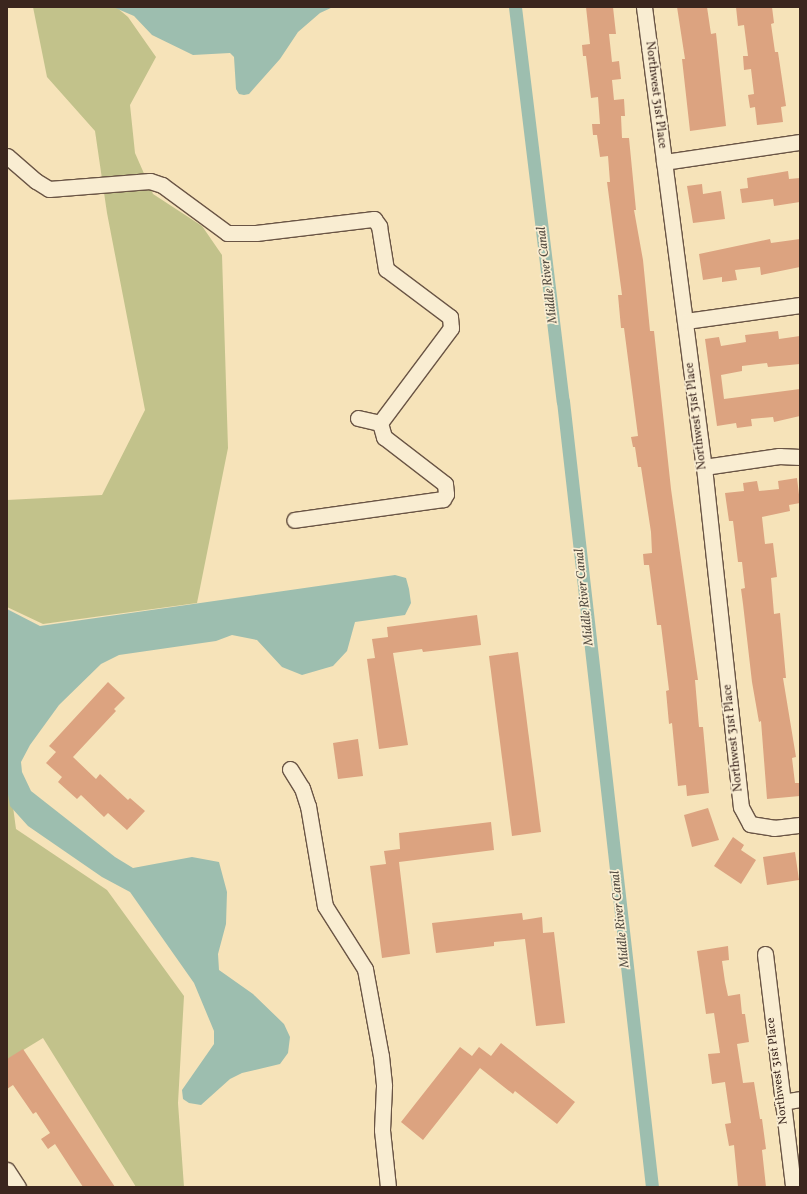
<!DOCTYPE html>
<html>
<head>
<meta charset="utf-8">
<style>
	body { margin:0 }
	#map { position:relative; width:807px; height:1194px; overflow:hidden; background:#f6e3b9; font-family:Vollkorn,serif }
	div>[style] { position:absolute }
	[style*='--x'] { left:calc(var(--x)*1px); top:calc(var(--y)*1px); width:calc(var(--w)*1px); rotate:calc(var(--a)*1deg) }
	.green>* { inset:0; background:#c2c28b }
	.water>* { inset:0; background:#9dbeaf }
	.canal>* { height:13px; margin:-6.5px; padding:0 6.5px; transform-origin:6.5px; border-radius:6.5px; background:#9dbeaf }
	.building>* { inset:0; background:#dca380 }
	.roads { filter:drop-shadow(1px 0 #6a5545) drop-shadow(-1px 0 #6a5545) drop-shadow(0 1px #6a5545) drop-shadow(0 -1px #6a5545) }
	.minor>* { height:15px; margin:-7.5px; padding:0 7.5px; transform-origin:7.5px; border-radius:7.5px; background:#f9edd2 }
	span { translate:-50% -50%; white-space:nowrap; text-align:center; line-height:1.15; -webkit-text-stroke:3.5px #f9edd2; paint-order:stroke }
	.street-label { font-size:12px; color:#3b261e }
	.water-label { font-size:13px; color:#544c42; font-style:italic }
	.frame { position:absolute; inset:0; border:8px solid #3b261e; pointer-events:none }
</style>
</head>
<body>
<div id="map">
	<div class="green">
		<div style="clip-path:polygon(33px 7px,116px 7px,128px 17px,156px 57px,130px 105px,135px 153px,153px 194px,202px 226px,222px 255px,228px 448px,197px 603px,43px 624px,7px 607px,7px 500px,102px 495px,145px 410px,107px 213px,95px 131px,47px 77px)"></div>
		<div style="clip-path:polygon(7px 762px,16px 829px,107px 890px,184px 996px,178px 1103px,184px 1187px,136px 1187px,43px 1038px,7px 1060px)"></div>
	</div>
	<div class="water">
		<div style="clip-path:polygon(113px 7px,333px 7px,320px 13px,298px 32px,280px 59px,249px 94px,244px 95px,239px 94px,236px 89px,234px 57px,230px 53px,193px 55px,152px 35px,134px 16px)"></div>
		<div style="clip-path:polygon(395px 575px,406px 578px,409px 589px,411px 603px,405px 615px,355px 622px,347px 651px,333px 666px,302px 675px,282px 667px,257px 640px,232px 635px,216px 641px,119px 655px,101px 664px,59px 705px,30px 745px,21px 762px,22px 772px,31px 791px,115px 857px,133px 868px,192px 857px,219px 862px,227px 892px,226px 924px,218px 954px,219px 970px,253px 994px,284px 1024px,290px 1037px,288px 1053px,280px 1064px,242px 1073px,230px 1079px,201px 1105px,189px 1103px,183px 1099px,182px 1090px,214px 1044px,214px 1031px,194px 983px,130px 892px,102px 877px,28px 826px,10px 806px,7px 788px,7px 609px,40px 626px)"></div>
	</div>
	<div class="canal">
		<div style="--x:515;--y:7;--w:397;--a:83.1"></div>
		<div style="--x:563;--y:401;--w:791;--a:83.54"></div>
	</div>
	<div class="building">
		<div style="clip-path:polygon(586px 7px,613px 7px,616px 34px,609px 34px,612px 62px,619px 61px,621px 79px,612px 80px,614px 100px,624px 99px,625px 116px,621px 116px,622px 138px,629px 138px,636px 210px,634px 210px,643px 260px,650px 331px,654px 331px,671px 489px,698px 680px,695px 680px,699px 727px,703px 727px,709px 793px,687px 796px,686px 785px,678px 786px,672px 723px,669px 724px,666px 691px,669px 690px,661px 625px,657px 625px,649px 565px,644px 565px,643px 554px,652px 553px,651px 532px,641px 467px,638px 467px,635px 447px,633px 447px,631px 437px,638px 436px,624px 328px,621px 328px,618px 295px,622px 295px,607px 182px,610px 182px,608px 156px,600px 157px,597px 135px,593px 135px,592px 124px,600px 124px,598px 97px,591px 98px,586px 56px,583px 56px,582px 45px,590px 44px)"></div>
		<div style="clip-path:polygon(677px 7px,707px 7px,711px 34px,716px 33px,726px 126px,690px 131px,682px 59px,685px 59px)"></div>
		<div style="clip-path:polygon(736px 7px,772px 7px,774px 23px,771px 24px,775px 52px,778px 52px,786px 106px,781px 107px,783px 122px,757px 125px,755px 107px,750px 108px,748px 95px,754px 94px,751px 69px,744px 70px,743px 56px,748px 56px,744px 25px,738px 26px)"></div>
		<div style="clip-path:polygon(788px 171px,789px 179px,800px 178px,800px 202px,774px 206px,773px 199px,742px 203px,740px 189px,748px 188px,747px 178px)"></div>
		<div style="clip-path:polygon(702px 184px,703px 194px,721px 191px,725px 219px,693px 223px,687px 186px)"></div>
		<div style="clip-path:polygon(770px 239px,771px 243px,800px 239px,800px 267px,761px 275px,760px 267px,735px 270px,737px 280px,722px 282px,722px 277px,703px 280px,699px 254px)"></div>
		<div style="clip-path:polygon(778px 331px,779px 339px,800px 336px,800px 364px,768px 367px,767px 363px,742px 366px,742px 371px,721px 375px,724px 399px,800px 389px,800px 416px,774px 422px,773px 417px,751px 419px,752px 426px,737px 428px,736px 423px,717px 426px,705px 339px,719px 337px,721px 346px,746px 342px,745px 335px)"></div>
		<div style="clip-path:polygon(797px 478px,800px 503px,789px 505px,790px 511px,762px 517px,765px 544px,773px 543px,777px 577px,771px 578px,774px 614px,780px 613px,786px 678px,783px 678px,796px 757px,792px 758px,795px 783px,800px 783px,800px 796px,767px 799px,761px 721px,759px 722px,752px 682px,743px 604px,741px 589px,745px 588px,742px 562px,738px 562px,733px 521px,729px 521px,725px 493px,744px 491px,743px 483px,757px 481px,759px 491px,779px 489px,778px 481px)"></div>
		<div style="clip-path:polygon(477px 615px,481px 645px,423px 652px,422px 649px,393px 653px,408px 745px,379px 749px,367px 659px,375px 658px,372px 639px,388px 637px,387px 627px)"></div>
		<div style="clip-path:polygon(518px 652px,541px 832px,512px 836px,489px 656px)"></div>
		<div style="clip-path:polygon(108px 682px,125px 698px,114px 709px,116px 711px,73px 757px,96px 779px,100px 774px,128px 800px,130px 798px,145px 811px,127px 830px,108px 813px,104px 817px,81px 795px,77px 799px,58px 782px,62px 777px,46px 763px,56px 752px,49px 746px)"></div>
		<div style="clip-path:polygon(358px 739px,363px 776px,338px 779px,333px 743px)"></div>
		<div style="clip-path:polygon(708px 808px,719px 840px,692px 847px,684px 815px)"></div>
		<div style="clip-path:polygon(491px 822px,494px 850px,399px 862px,410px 954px,382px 958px,370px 866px,386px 864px,384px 851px,400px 849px,399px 833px)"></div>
		<div style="clip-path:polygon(733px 837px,744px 845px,741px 850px,756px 860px,741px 884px,714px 866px)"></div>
		<div style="clip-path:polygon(795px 852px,799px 880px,767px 885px,763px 857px)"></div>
		<div style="clip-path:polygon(522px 913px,523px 920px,542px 917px,543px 933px,554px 932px,565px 1023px,536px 1026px,525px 939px,494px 942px,494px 946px,436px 953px,432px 923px)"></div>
		<div style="clip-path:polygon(728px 946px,729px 960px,722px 961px,725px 982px,728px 996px,740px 994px,742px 1014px,745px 1014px,749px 1042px,737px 1044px,743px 1083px,754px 1082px,760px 1119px,762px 1119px,766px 1149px,762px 1150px,766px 1187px,738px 1187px,734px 1145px,729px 1146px,725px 1124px,731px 1123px,725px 1082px,712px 1084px,708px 1054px,720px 1053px,714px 1013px,706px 1014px,697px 951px)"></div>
		<div style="clip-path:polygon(501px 1043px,575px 1102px,557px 1124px,515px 1091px,513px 1094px,480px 1068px,423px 1140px,401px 1122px,460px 1047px,472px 1056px,479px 1047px,491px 1056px)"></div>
		<div style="clip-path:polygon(23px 1049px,115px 1187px,83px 1187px,55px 1144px,48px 1149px,41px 1139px,50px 1133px,36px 1112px,33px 1114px,13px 1085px,7px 1089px,7px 1059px)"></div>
	</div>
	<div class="roads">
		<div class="minor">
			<div style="--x:644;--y:7;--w:464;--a:82.6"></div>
			<div style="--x:704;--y:467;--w:342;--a:83.8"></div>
			<div style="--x:741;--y:807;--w:19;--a:62"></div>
			<div style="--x:750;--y:824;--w:24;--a:9"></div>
			<div style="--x:774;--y:828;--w:26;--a:-7"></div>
			<div style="--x:7;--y:156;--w:38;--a:41"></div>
			<div style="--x:36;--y:181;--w:15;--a:32"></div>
			<div style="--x:49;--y:189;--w:101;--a:-4.5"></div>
			<div style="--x:150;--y:181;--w:13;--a:18"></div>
			<div style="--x:162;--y:185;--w:81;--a:36.4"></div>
			<div style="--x:227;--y:233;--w:29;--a:0"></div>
			<div style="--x:256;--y:233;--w:119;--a:-6.8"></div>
			<div style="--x:374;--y:219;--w:9;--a:54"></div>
			<div style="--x:379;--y:226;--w:44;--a:80.8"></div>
			<div style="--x:386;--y:269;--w:80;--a:36.9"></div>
			<div style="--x:450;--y:317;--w:11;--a:85"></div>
			<div style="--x:451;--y:328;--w:119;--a:126.8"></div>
			<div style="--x:380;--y:423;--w:15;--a:74"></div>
			<div style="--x:384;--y:437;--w:77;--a:37.6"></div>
			<div style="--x:445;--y:484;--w:10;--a:84"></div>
			<div style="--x:446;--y:494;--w:6;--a:121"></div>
			<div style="--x:443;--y:499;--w:150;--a:172"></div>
			<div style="--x:664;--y:162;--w:137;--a:-8.4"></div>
			<div style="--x:686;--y:321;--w:115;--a:-8"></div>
			<div style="--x:358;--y:418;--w:23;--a:13"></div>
			<div style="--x:704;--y:467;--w:76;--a:-8.3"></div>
			<div style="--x:779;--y:456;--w:21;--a:3"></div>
			<div style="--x:290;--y:769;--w:22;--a:58"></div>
			<div style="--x:302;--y:788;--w:19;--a:72"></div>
			<div style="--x:308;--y:806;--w:101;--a:80.4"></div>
			<div style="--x:325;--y:906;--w:75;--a:57.6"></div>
			<div style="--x:365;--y:969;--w:88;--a:79.6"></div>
			<div style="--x:381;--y:1056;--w:30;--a:84"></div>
			<div style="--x:384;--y:1086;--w:44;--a:92.6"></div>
			<div style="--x:382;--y:1130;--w:57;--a:84"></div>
			<div style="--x:765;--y:954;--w:235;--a:83.1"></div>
			<div style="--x:782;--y:1102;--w:18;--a:-9"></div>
			<div style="--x:7;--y:1170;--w:20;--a:57"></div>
		</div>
	</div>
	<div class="street-label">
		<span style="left:655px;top:95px;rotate:83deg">Northwest 31st Place</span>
		<span style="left:697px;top:416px;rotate:-97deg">Northwest 31st Place</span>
		<span style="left:734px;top:738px;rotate:-96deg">Northwest 31st Place</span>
		<span style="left:778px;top:1071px;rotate:-97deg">Northwest 31st Place</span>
	</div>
	<div class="water-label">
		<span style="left:548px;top:275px;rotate:-97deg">Middle River Canal</span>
		<span style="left:585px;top:597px;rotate:-96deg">Middle River Canal</span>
		<span style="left:621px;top:919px;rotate:-96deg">Middle River Canal</span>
	</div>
	<div class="frame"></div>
</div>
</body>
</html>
